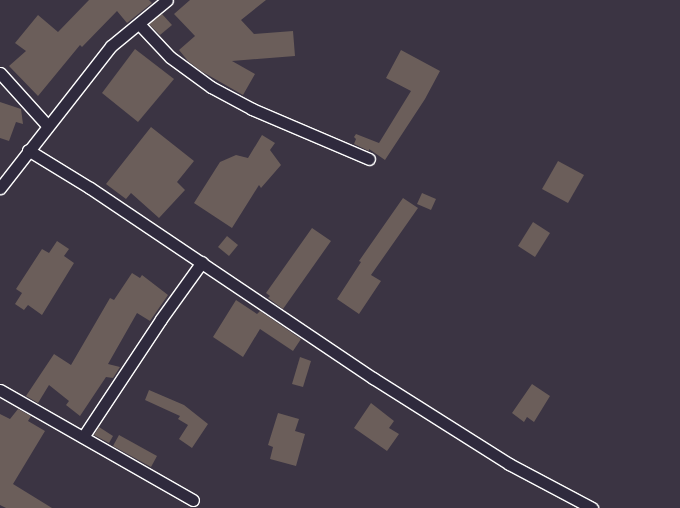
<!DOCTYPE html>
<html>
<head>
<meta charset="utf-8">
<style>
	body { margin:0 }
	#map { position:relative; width:680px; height:508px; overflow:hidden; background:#3b3443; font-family:Kalam,sans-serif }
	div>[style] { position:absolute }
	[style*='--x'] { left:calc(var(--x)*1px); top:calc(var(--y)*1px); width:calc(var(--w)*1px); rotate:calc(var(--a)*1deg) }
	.building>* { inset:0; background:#6b5e5a }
	.roads { filter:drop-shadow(1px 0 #fff) drop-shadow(-1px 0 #fff) drop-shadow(0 1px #fff) drop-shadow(0 -1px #fff) }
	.minor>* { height:11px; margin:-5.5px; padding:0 5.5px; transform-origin:5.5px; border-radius:5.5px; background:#2f2a3d }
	span { translate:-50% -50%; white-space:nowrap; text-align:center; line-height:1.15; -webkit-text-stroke:5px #2f2a3d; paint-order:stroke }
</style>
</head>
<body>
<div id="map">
	<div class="building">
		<div style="clip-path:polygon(89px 0,149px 0,152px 3px,127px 23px,117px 11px,82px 47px,80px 45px,38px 96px,9px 66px,26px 51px,15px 43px,38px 15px,58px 32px)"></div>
		<div style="clip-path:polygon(190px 0,266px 0,241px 20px,254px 34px,293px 31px,295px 56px,232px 61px,255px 74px,243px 95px,201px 71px,188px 61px,179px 50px,195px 36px,174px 14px)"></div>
		<div style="clip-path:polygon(162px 14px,172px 25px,160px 35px,149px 24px)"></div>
		<div style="clip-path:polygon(135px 49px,174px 79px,138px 122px,102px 93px)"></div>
		<div style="clip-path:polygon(401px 50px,440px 71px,425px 99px,385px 160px,369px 149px,369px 151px,354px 144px,356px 139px,354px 137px,356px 134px,379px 143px,411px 91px,386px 78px)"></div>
		<div style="clip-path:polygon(0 102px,21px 109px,23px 124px,16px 122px,9px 141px,0 138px)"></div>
		<div style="clip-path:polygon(151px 127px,194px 161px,177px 182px,185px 190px,159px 218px,131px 193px,126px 199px,106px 184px)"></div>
		<div style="clip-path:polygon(262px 135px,275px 143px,270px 150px,281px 165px,261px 188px,259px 185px,232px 228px,194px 203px,220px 162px,236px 155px,248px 158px)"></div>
		<div style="clip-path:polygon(558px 161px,584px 175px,568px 203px,542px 189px)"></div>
		<div style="clip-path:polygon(422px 193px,436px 199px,431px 210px,417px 204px)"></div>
		<div style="clip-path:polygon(403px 198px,418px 208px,371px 275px,381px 281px,359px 314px,337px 299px,361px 262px,359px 261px)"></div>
		<div style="clip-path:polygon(533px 222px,550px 233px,535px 257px,518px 246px)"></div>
		<div style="clip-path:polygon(312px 228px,331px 241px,283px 309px,268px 298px,270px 296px,266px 293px)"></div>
		<div style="clip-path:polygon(227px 236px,238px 245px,229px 256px,218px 247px)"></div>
		<div style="clip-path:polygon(57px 241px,69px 249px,64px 256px,74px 263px,42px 315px,28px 305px,24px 310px,15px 304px,22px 293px,16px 289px,42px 249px,49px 253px)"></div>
		<div style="clip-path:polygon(132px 273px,140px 278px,142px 275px,168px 295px,150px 321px,137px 313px,108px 364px,120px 367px,113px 378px,106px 377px,80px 416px,66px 405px,69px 401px,49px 385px,38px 403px,26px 396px,54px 354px,71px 365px,110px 298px,114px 300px)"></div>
		<div style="clip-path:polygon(236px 300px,257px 314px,260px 311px,301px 339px,293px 351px,260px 329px,243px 357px,213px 337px)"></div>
		<div style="clip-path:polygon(300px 357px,311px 361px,303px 387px,292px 384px)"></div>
		<div style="clip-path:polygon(532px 384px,550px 396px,534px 422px,527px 417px,524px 422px,512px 413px)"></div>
		<div style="clip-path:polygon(149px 390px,184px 405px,208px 424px,192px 448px,179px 439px,188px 425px,178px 419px,180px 416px,145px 400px)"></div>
		<div style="clip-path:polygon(371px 403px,394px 421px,389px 428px,399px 434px,387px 451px,354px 428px)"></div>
		<div style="clip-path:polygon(18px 409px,31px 416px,28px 421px,45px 431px,13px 484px,52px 508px,6px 508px,0 505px,0 414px,10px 419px)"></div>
		<div style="clip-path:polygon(278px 413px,299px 419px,295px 431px,305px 434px,296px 466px,270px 459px,273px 447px,268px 445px)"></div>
		<div style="clip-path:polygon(99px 427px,113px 436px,109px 443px,94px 435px)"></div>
		<div style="clip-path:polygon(119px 435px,157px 456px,151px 467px,113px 446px)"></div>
	</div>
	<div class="roads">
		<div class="minor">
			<div style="--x:139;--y:24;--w:45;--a:46.8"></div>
			<div style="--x:170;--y:57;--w:51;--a:36.2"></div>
			<div style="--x:211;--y:87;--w:47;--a:28.2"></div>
			<div style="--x:252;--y:109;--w:127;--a:23.1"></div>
			<div style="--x:0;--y:73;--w:70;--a:47.9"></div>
			<div style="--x:28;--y:150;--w:73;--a:31.5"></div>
			<div style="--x:90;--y:188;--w:341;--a:33.9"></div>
			<div style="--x:373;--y:378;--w:161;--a:32.3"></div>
			<div style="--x:509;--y:464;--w:94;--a:27.9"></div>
			<div style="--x:0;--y:188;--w:180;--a:-52"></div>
			<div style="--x:111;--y:46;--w:72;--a:-39.4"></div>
			<div style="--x:0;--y:390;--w:222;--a:29.7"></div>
			<div style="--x:83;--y:437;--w:141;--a:-56.5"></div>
			<div style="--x:161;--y:319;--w:70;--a:-54.3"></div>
		</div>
	</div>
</div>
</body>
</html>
